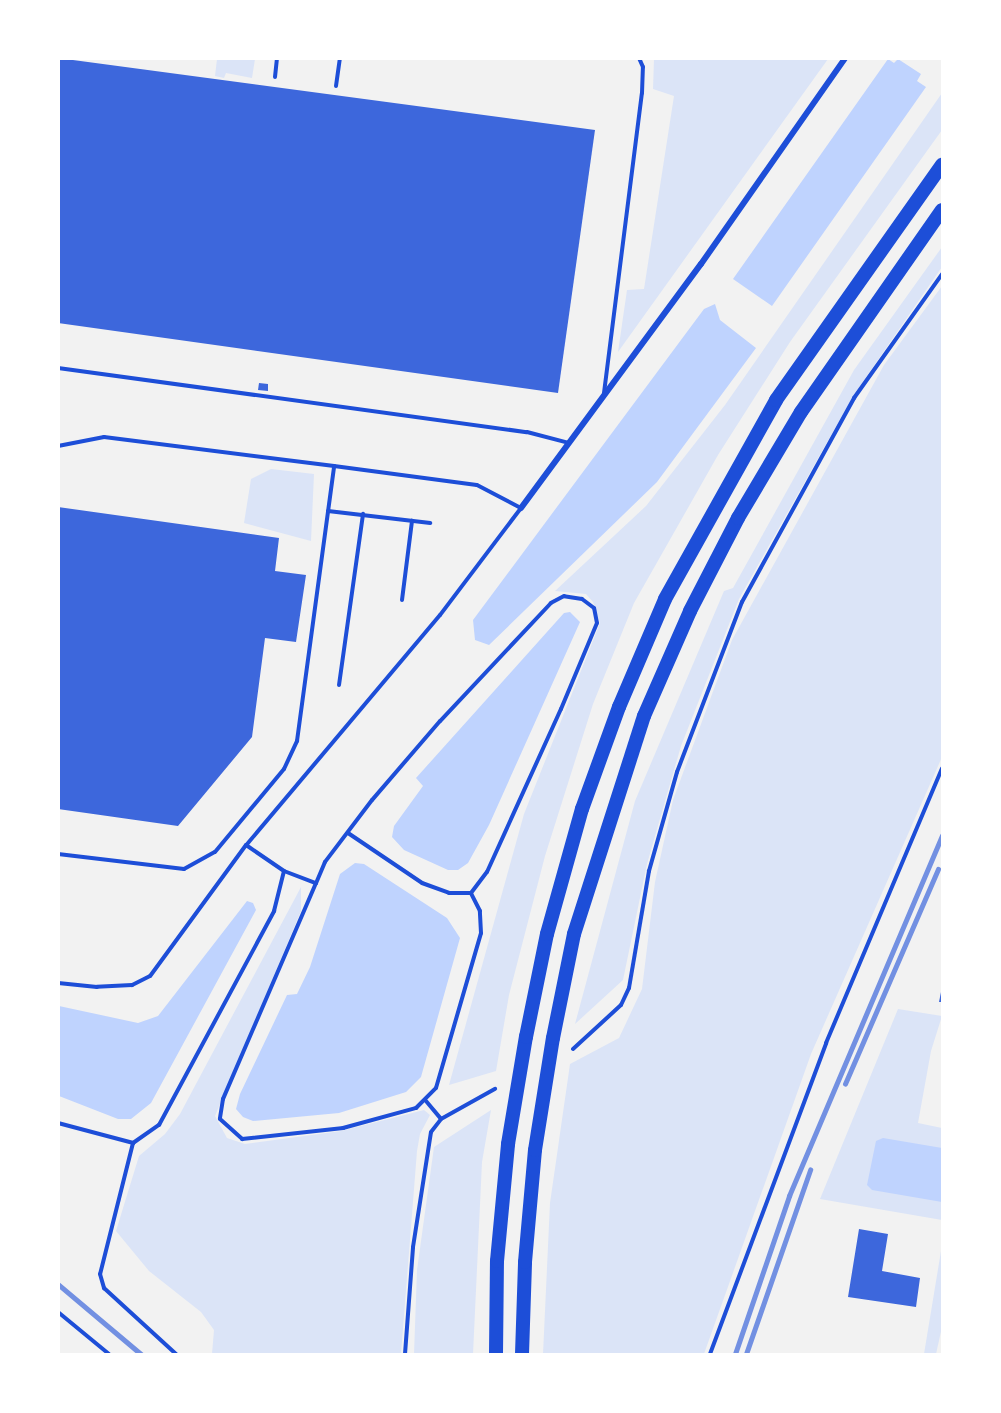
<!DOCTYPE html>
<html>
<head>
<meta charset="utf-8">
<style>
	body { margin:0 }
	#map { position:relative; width:1001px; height:1413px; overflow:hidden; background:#f2f2f2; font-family:Overpass,sans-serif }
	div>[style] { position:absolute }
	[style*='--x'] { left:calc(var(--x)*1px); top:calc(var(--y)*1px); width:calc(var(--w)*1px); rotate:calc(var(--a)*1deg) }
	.green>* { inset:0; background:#dbe4f7 }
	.water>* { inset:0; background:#bfd3fe }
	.building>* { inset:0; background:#3d67dc }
	.service>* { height:4px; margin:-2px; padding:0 2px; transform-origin:2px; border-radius:2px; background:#1d4ed8 }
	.minor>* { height:6px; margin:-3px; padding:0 3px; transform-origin:3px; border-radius:3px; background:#1d4ed8 }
	.trunk>* { height:14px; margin:-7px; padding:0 7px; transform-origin:7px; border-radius:7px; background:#1d4ed8 }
	.rail>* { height:4.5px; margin:-2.25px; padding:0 2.25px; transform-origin:2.25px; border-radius:2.25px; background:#7290e2 }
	span { translate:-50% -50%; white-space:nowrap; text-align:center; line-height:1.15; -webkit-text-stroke:4.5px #fff; paint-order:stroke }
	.frame { position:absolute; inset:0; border:60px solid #fff; pointer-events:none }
</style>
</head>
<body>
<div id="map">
	<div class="green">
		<div style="clip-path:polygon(217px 59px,255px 59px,252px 78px,226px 73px,224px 78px,215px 76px)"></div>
		<div style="clip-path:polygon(654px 59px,828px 59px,618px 352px,627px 290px,644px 289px,674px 96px,653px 89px)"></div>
		<div style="clip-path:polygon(942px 93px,942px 130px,790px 342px,718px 455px,634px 603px,593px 704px,545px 856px,509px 995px,496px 1071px,449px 1085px,524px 814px,600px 623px,593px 602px,586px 594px,555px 591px,646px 506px,725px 405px)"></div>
		<div style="clip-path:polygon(942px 247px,942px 267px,853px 396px,739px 599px,681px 746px,647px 864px,623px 980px,575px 1024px,635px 801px,724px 591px,733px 588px,854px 370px)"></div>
		<div style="clip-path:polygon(942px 286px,942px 757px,811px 1054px,704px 1354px,543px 1354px,550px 1203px,570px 1064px,619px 1038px,642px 989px,655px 882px,673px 800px,732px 640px,884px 365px)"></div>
		<div style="clip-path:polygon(271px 469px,314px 474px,311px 541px,244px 523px,251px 479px)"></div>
		<div style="clip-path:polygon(301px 887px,301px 911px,215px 1116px,227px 1138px,245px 1144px,341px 1131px,424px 1110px,430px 1115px,420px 1134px,417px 1151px,401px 1354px,212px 1354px,214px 1330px,201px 1312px,149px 1271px,116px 1231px,139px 1156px,165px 1134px,180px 1114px)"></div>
		<div style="clip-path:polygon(898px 1009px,942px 1016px,931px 1051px,918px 1123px,942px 1128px,942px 1220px,820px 1199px)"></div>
		<div style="clip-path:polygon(491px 1110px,482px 1162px,473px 1354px,414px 1354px,417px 1270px,434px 1147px)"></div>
		<div style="clip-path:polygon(942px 1245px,942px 1327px,936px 1354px,924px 1354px)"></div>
	</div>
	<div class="water">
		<div style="clip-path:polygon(888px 59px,894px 63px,898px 59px,921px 74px,917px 81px,926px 87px,772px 306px,733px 279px)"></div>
		<div style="clip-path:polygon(715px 304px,720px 320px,756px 348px,657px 482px,489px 645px,475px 640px,473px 620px,704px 309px)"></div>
		<div style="clip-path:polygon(570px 612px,580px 622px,489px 825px,468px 863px,458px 870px,448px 870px,404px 850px,392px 837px,394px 826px,423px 786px,416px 778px,564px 613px)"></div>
		<div style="clip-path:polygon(355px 863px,364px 864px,447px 918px,460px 938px,421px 1077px,406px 1092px,339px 1113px,253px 1121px,243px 1117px,236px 1109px,240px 1094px,287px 995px,297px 994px,310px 967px,340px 874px)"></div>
		<div style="clip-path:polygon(247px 901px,253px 903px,256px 910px,151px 1103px,131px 1119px,118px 1119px,59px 1096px,59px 1006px,138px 1023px,158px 1016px)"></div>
		<div style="clip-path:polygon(883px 1138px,942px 1148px,942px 1202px,872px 1190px,867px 1185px,876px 1141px)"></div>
	</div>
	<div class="building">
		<div style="clip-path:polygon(58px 58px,595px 130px,558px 393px,58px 323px)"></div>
		<div style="clip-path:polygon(259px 383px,268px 384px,268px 391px,258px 390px)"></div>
		<div style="clip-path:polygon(58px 507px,279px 538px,275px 571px,306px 575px,296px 642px,265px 638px,252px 737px,178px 826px,58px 809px)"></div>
		<div style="clip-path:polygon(942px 987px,942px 1002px,939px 1002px)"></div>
		<div style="clip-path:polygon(859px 1229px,888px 1234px,882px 1271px,920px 1278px,916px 1307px,848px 1297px)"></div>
	</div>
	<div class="service">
		<div style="--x:275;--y:77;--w:19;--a:-84"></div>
		<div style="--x:336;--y:86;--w:28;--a:-82"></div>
		<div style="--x:58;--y:368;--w:473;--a:7.8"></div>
		<div style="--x:527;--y:432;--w:43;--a:14.7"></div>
		<div style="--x:604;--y:393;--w:302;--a:-82.8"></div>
		<div style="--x:642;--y:93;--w:26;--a:-88"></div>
		<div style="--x:643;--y:67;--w:10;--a:-114"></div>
		<div style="--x:58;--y:446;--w:47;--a:-11.1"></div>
		<div style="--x:104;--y:437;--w:232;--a:7.2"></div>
		<div style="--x:334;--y:466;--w:144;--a:7.6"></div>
		<div style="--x:477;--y:485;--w:50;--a:27.6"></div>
		<div style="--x:521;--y:508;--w:134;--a:127.1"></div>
		<div style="--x:440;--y:615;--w:301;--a:130.1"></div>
		<div style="--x:246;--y:845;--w:162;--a:126.2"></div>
		<div style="--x:150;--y:976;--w:20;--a:153"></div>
		<div style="--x:132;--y:985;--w:35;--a:177"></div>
		<div style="--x:97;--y:987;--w:39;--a:-174"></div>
		<div style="--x:328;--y:511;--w:103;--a:6.7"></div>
		<div style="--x:402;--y:600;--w:80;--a:-82.8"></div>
		<div style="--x:339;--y:685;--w:173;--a:-82"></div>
		<div style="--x:348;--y:833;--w:89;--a:34"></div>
		<div style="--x:422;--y:883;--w:29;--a:20"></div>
		<div style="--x:449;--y:893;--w:22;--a:0"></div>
		<div style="--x:58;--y:854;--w:127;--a:6.8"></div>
		<div style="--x:184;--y:869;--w:35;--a:-29"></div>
		<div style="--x:215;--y:852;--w:108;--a:-50.3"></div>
		<div style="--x:284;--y:769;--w:31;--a:-65"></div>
		<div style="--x:297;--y:741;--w:277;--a:-82.3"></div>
		<div style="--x:284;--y:871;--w:34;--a:21"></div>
		<div style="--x:316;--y:883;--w:235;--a:113.3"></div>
		<div style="--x:223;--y:1099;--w:20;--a:99"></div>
		<div style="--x:220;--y:1119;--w:30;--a:42"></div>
		<div style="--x:242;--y:1139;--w:102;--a:-6.2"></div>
		<div style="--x:343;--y:1128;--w:76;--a:-15.3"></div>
		<div style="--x:416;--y:1108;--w:28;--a:-45"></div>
		<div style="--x:436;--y:1088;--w:161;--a:-73.8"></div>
		<div style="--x:481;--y:933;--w:22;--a:-93"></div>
		<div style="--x:480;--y:911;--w:20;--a:-117"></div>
		<div style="--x:471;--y:893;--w:26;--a:-53"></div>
		<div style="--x:487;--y:872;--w:179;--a:-65.6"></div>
		<div style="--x:561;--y:709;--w:93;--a:-67.3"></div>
		<div style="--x:597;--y:623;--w:15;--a:-101"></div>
		<div style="--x:594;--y:608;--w:15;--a:-143"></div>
		<div style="--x:582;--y:599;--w:18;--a:-171"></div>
		<div style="--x:564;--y:596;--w:15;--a:152"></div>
		<div style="--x:551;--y:603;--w:162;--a:133.2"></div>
		<div style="--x:440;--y:721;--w:104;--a:130.7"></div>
		<div style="--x:372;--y:800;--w:78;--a:127.2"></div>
		<div style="--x:325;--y:862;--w:23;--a:113"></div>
		<div style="--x:573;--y:1049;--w:65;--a:-42.5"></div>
		<div style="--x:621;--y:1005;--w:19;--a:-65"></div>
		<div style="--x:629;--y:988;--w:119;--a:-80.3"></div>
		<div style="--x:649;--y:871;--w:103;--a:-74.2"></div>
		<div style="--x:677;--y:772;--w:182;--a:-69.1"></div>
		<div style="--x:742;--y:602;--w:233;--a:-61.2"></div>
		<div style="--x:854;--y:398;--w:152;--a:-54.6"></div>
		<div style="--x:426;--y:1101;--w:23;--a:50"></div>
		<div style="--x:58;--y:1123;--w:78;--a:14.9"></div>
		<div style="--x:133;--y:1143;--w:32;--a:-35"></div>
		<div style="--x:159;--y:1125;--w:243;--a:-61.7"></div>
		<div style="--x:274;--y:911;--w:41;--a:-76"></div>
		<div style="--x:284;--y:871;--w:46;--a:-145.6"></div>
		<div style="--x:133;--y:1143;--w:135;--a:104.1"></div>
		<div style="--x:100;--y:1274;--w:15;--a:74"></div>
		<div style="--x:104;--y:1288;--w:98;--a:42.5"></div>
		<div style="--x:58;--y:1312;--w:66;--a:39.5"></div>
		<div style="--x:405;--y:1354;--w:107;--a:-85.7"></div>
		<div style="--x:413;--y:1247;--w:116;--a:-81.1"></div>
		<div style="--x:431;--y:1132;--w:16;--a:-52"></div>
		<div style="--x:441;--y:1119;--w:62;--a:-29.1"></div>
		<div style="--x:710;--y:1354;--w:332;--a:-69.5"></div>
		<div style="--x:826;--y:1043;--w:298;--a:-67.1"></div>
	</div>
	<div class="minor">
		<div style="--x:521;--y:508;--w:303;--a:-53.6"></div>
		<div style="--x:701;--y:264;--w:251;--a:-55"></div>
	</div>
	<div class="trunk">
		<div style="--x:496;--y:1354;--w:93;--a:-89.4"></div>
		<div style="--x:497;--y:1261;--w:118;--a:-84.6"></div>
		<div style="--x:508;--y:1144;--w:109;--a:-80.5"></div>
		<div style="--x:526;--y:1037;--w:105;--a:-78.5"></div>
		<div style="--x:547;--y:934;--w:130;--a:-74.4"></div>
		<div style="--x:582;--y:809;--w:109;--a:-70.1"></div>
		<div style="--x:619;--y:707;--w:117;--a:-66.9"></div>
		<div style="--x:665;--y:599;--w:228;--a:-60.8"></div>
		<div style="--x:776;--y:400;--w:288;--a:-54.8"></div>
		<div style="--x:522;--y:1354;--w:92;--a:-88.1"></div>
		<div style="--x:525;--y:1262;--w:112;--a:-84.9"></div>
		<div style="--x:535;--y:1150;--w:113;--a:-80.9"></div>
		<div style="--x:553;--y:1038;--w:106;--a:-78.6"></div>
		<div style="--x:574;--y:934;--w:229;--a:-72.2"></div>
		<div style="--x:644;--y:716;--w:115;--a:-66.3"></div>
		<div style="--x:690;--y:611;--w:105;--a:-62.7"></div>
		<div style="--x:738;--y:518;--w:123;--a:-59.3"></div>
		<div style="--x:801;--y:412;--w:246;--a:-55.1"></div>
	</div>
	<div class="rail">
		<div style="--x:845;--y:1084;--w:234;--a:-66.6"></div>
		<div style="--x:58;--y:1284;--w:109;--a:40.1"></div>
		<div style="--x:735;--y:1354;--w:167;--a:-71.1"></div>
		<div style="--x:789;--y:1196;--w:391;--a:-67"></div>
		<div style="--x:746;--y:1354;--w:195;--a:-70.8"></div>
	</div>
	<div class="frame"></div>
</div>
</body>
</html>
